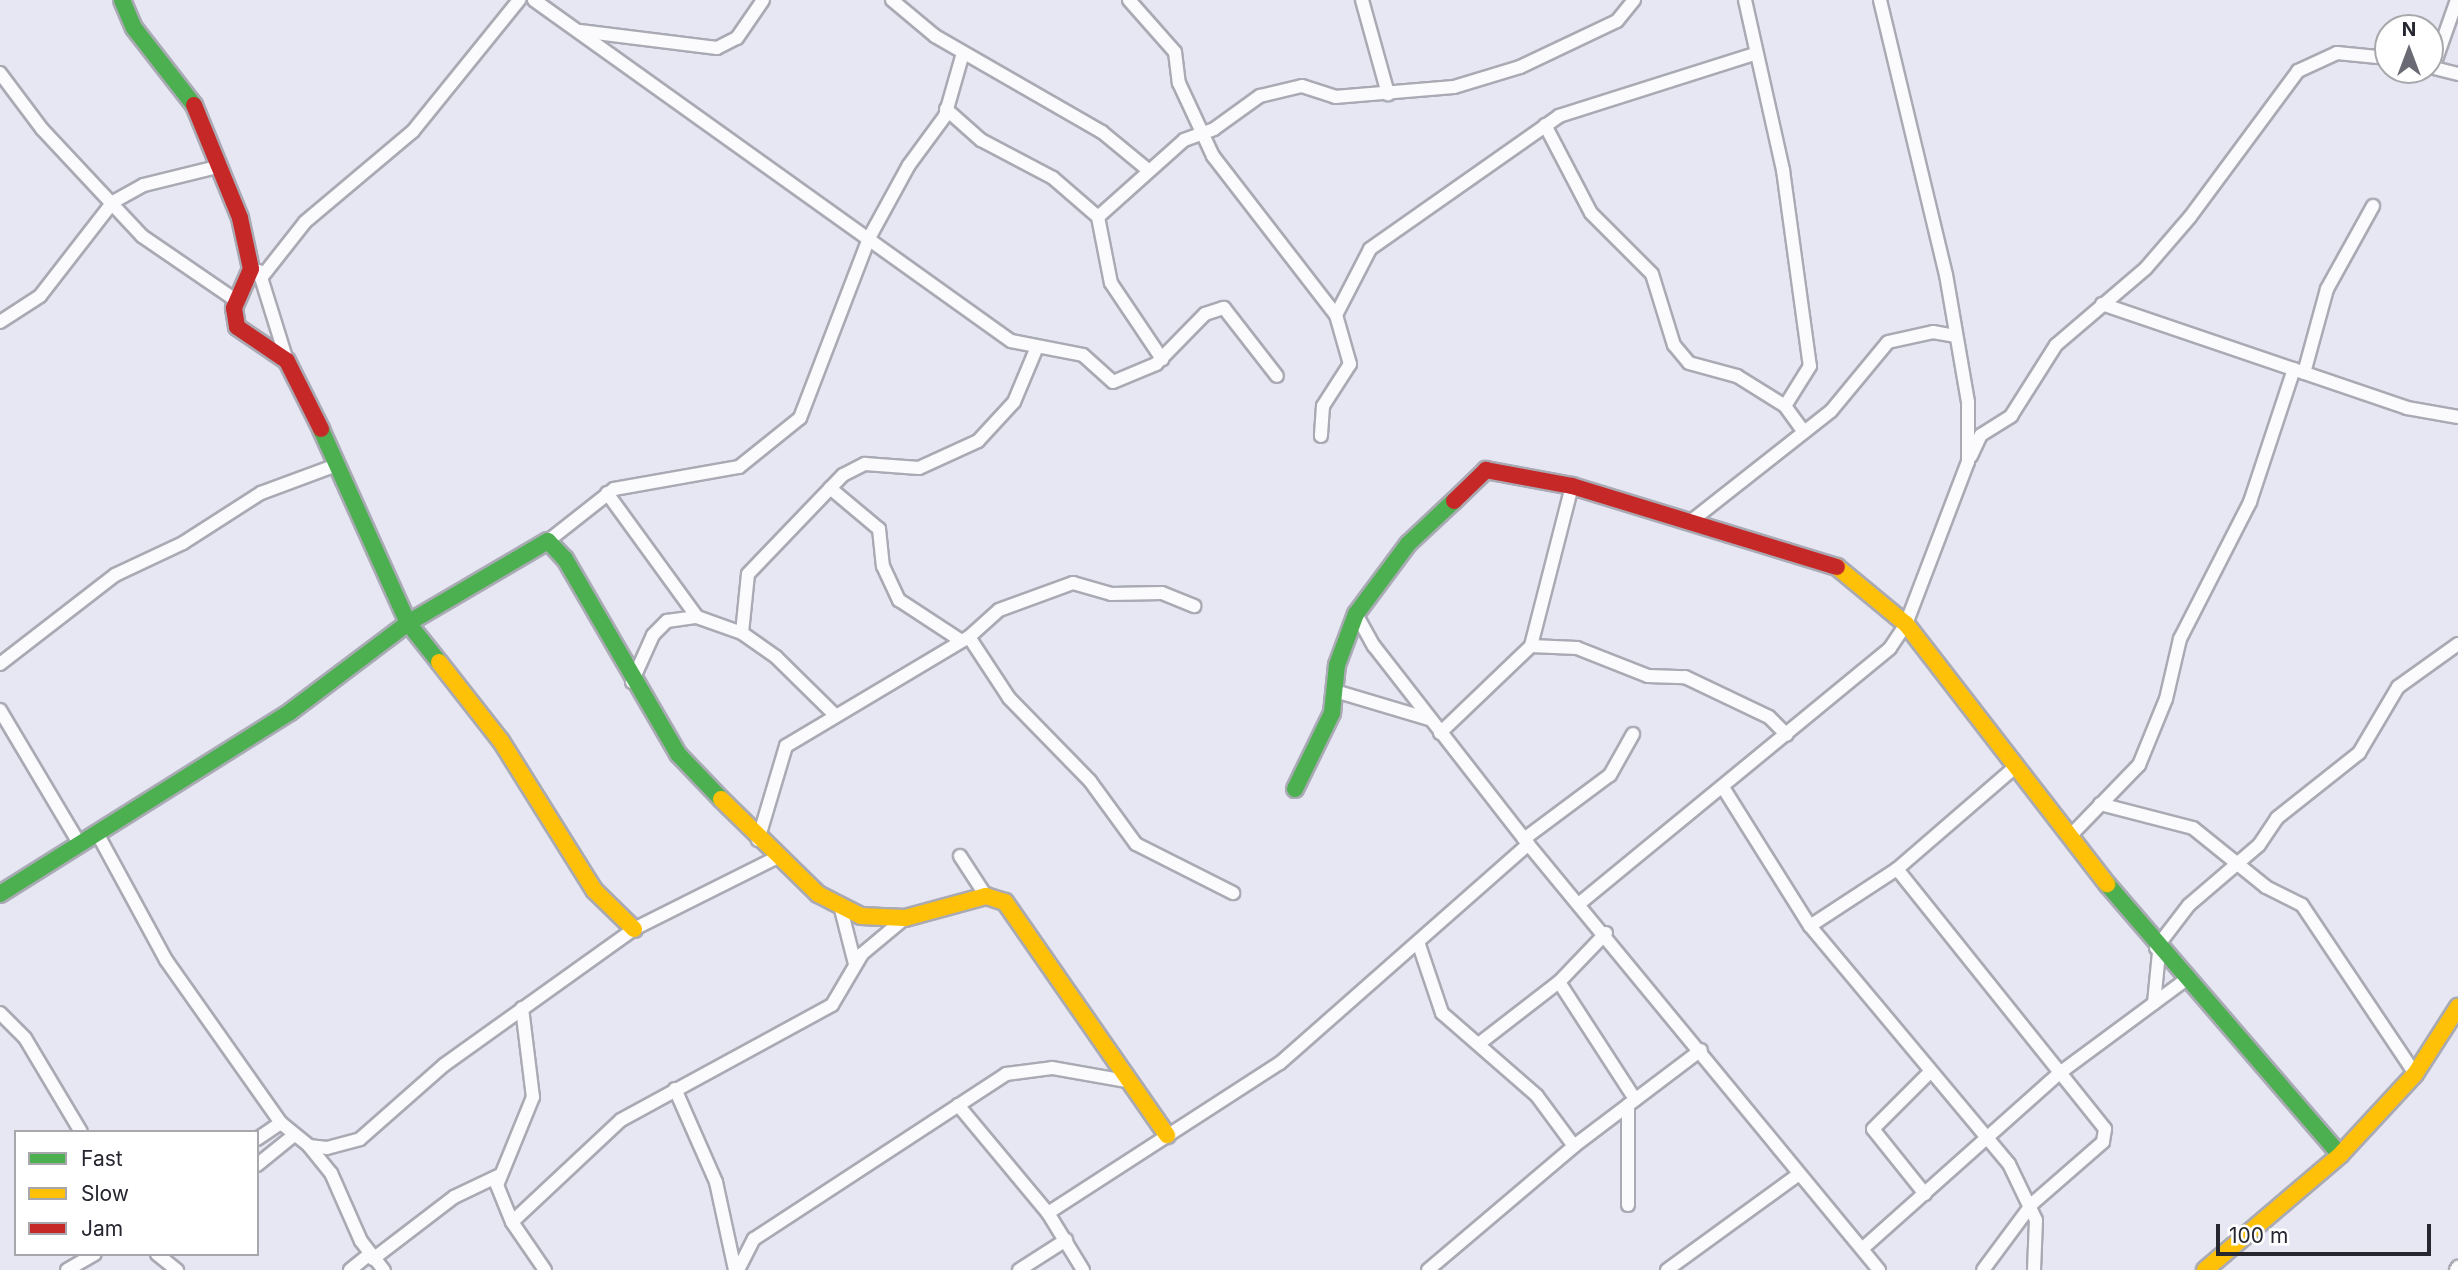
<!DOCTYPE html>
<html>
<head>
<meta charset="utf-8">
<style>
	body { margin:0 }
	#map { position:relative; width:2458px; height:1270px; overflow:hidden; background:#e6e7f3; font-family:Inter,sans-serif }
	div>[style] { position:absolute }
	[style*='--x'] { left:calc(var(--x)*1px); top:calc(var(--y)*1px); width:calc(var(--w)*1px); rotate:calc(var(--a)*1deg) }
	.roads { filter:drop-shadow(2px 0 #a9aab3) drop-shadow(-2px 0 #a9aab3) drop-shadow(0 2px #a9aab3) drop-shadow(0 -2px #a9aab3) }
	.street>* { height:12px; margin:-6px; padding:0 6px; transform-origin:6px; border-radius:6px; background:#fbfbfd }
	.fast>* { height:16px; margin:-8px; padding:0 8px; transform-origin:8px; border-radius:8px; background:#4caf50 }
	.slow>* { height:16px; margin:-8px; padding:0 8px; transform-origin:8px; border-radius:8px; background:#ffc107 }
	.jam>* { height:16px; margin:-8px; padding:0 8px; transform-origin:8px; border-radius:8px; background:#c62828 }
	span { translate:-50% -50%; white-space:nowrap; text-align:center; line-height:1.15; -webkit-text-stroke:7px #fff; paint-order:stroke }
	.legend { position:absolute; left:14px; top:1130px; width:245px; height:126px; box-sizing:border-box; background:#fff; border:2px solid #a8a8ac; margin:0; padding:9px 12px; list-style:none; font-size:21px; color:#25262f }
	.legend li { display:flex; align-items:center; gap:14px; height:35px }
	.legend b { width:35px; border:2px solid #a8a8ac }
	.north { position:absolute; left:2374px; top:14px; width:70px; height:70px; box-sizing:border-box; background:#fff; border:2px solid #a8a8ac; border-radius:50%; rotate:0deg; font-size:19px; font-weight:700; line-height:28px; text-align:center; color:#25262f }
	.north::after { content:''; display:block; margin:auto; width:24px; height:32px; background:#696a74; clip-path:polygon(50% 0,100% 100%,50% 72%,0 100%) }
	.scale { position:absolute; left:2216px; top:1224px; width:215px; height:32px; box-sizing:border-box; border:4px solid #25262f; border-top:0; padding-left:9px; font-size:21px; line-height:24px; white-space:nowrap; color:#25262f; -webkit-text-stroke:5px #fff; paint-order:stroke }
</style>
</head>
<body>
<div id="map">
	<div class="roads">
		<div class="street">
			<div style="--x:534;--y:0;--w:586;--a:35.56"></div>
			<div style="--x:1011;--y:341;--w:73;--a:11"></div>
			<div style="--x:1083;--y:355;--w:40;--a:42"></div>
			<div style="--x:1113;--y:382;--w:47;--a:-22.7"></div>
			<div style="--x:1156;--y:364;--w:70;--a:-45.6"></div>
			<div style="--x:1205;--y:314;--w:20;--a:-18"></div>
			<div style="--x:1224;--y:308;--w:86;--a:52.1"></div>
			<div style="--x:892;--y:0;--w:56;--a:39.9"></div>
			<div style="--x:935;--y:36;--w:193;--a:29.9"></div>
			<div style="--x:1102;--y:132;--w:60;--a:39.6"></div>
			<div style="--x:1129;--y:0;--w:69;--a:48.5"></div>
			<div style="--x:1175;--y:52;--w:31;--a:83"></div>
			<div style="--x:1179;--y:83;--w:81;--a:65"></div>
			<div style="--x:1213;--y:156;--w:201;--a:52.3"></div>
			<div style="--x:1336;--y:315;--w:51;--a:74.1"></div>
			<div style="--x:1350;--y:364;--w:50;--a:122.7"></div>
			<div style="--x:1323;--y:406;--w:30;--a:94"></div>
			<div style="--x:1362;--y:0;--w:98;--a:74.5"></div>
			<div style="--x:1745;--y:0;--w:174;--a:77.4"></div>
			<div style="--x:1783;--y:170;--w:198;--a:82.2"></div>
			<div style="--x:1810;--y:366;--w:47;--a:122"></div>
			<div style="--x:580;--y:31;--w:138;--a:7.1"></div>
			<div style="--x:717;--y:48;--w:22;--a:-27"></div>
			<div style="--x:737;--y:38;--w:46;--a:-55.6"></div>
			<div style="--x:2430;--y:67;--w:29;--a:14"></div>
			<div style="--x:2433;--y:68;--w:72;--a:-70.6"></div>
			<div style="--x:0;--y:73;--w:70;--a:53.1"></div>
			<div style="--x:42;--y:129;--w:146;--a:46.9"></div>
			<div style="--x:142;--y:236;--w:115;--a:34.4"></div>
			<div style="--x:946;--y:109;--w:47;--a:41.5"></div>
			<div style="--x:981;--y:140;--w:81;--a:27.8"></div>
			<div style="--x:1053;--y:178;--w:60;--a:40.9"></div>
			<div style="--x:1098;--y:217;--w:67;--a:78.9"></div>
			<div style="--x:1111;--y:283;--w:92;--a:56.1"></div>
			<div style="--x:1545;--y:125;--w:99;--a:62.4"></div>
			<div style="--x:1591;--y:213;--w:86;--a:45"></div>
			<div style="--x:1652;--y:274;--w:74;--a:72.8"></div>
			<div style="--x:1674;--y:345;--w:23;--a:50"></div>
			<div style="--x:1689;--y:363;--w:50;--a:15.2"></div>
			<div style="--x:1737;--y:376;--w:57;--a:32"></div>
			<div style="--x:1785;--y:406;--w:32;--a:54"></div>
			<div style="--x:1098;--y:217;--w:115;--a:-41.8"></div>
			<div style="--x:1184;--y:140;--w:32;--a:-20"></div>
			<div style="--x:1214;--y:129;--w:57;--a:-35.7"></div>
			<div style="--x:1260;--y:96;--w:43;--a:-13.4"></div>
			<div style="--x:1302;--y:86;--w:35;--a:18"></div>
			<div style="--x:1335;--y:97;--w:119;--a:-4.8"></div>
			<div style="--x:1454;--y:87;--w:69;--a:-16.9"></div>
			<div style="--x:1520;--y:67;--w:107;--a:-25.4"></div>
			<div style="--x:1617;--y:21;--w:27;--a:-51"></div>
			<div style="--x:259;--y:271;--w:94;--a:72.7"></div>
			<div style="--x:261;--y:278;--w:71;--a:-51.8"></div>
			<div style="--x:305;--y:222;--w:141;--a:-40.1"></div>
			<div style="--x:413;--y:131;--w:169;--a:-51"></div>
			<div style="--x:2102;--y:304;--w:322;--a:18.8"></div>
			<div style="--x:2407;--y:408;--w:52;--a:10"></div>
			<div style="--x:1336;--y:315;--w:74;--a:-62.7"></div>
			<div style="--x:1370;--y:249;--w:231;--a:-35.1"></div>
			<div style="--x:1559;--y:116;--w:206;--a:-17.6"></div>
			<div style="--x:0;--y:322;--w:48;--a:-33"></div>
			<div style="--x:40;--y:296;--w:119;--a:-52.2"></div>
			<div style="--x:113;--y:202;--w:35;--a:-29"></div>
			<div style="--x:144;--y:185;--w:79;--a:-13.9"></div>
			<div style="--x:2304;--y:373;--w:87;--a:-74.7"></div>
			<div style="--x:2327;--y:289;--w:95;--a:-61"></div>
			<div style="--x:1971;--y:456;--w:23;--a:-65"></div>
			<div style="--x:1981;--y:435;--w:36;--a:-32"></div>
			<div style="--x:2011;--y:416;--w:84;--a:-57.6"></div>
			<div style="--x:2056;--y:345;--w:118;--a:-40.5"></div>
			<div style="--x:2146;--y:268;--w:67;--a:-49.2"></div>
			<div style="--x:2190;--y:217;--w:182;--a:-53.5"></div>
			<div style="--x:2298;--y:71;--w:43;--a:-24.8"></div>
			<div style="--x:2337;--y:53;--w:51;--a:5.6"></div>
			<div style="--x:1572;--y:486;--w:165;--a:104.4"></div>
			<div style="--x:1531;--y:646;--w:46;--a:2.5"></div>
			<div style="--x:1577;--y:648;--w:76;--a:21.5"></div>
			<div style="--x:1648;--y:676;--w:37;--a:2"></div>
			<div style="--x:1685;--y:677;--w:93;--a:25.5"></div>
			<div style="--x:1769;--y:717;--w:25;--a:45"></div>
			<div style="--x:830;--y:488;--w:64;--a:39.9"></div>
			<div style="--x:879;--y:529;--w:37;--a:84"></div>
			<div style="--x:883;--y:566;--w:38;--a:65"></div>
			<div style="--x:899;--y:600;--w:73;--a:33.3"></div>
			<div style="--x:607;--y:493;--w:153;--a:54"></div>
			<div style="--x:1690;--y:522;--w:179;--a:-38.2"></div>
			<div style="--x:1831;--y:411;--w:89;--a:-50.4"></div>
			<div style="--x:1888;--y:342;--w:46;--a:-12.5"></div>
			<div style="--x:1933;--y:332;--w:22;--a:10"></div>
			<div style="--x:548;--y:541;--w:84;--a:-38.2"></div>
			<div style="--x:614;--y:489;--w:127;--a:-10"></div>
			<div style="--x:739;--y:467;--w:78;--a:-38.8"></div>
			<div style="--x:800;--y:418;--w:193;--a:-69"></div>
			<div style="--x:869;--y:238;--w:83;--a:-61.3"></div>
			<div style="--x:909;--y:165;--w:61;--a:-53.7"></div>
			<div style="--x:945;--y:116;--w:66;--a:-74.1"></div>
			<div style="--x:1356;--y:614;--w:37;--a:61"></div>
			<div style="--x:1374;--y:646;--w:251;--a:52.1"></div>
			<div style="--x:1528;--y:844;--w:552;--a:50.51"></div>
			<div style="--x:742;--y:633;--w:59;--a:-84.2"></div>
			<div style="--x:748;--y:574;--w:137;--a:-46.2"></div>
			<div style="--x:843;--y:475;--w:25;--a:-27"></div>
			<div style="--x:865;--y:464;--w:54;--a:4.2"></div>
			<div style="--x:919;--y:468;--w:65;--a:-24.6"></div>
			<div style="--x:978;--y:441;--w:53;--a:-47.3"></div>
			<div style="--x:1014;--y:402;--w:60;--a:-67.3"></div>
			<div style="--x:969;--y:637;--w:73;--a:56.7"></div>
			<div style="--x:1009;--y:698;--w:116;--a:45.7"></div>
			<div style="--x:1090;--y:781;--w:78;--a:53.9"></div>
			<div style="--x:1136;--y:844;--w:109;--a:26.8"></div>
			<div style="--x:0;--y:664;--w:145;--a:-37.7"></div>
			<div style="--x:115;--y:575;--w:75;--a:-25.2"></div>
			<div style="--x:183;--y:543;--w:93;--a:-32.7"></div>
			<div style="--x:261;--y:493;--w:78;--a:-20.3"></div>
			<div style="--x:632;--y:682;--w:51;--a:-65.9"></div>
			<div style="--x:653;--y:635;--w:20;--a:-45"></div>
			<div style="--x:667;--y:621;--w:30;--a:-8"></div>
			<div style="--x:697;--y:617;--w:48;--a:19.6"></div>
			<div style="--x:742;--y:633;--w:42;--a:35.2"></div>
			<div style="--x:776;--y:657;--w:83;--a:44.5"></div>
			<div style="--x:1335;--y:691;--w:98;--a:16.6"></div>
			<div style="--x:0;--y:710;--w:155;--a:59.3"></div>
			<div style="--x:1440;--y:733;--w:126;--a:-43.7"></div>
			<div style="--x:1724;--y:789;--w:162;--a:57.9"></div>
			<div style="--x:1810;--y:926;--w:310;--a:50.1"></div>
			<div style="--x:2009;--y:1164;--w:62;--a:64.3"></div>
			<div style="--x:2036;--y:1220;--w:50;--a:92.3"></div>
			<div style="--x:2100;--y:804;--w:96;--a:14.5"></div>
			<div style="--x:2193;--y:828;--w:94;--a:38.9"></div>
			<div style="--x:2266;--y:887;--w:40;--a:26.6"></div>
			<div style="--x:2302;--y:905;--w:203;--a:56.2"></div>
			<div style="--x:97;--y:833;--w:145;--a:61.5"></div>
			<div style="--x:166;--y:960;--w:199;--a:54.8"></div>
			<div style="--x:281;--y:1123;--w:36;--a:39"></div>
			<div style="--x:309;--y:1146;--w:18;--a:6"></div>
			<div style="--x:327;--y:1148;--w:34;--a:-15"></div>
			<div style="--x:360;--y:1139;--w:112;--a:-41.4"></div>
			<div style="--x:444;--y:1065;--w:234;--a:-35.6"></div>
			<div style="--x:634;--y:929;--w:159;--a:-26.6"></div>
			<div style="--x:2073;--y:833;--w:95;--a:-45.9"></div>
			<div style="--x:2139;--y:765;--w:71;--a:-67.8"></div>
			<div style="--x:2166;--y:699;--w:62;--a:-76.9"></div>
			<div style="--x:2180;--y:639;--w:154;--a:-62.9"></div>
			<div style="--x:2250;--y:502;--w:140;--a:-71.7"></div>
			<div style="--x:1524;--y:839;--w:107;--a:-36.7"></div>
			<div style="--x:1610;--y:775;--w:47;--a:-60.7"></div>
			<div style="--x:758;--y:840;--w:98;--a:-73.4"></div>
			<div style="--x:786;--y:746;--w:213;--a:-30.8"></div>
			<div style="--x:969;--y:637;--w:40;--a:-42"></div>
			<div style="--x:999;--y:610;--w:79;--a:-20"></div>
			<div style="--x:1073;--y:583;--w:40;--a:16"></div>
			<div style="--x:1111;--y:594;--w:51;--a:-1.1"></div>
			<div style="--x:1162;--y:593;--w:35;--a:22"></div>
			<div style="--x:960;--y:856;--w:48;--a:57"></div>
			<div style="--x:1897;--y:869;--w:333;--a:51.3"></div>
			<div style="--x:2105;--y:1129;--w:13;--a:99"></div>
			<div style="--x:2103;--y:1142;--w:94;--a:138.9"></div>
			<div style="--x:2032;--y:1204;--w:82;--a:126.6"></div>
			<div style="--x:1580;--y:903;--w:401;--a:-39.4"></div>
			<div style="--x:1890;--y:648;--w:29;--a:-56"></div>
			<div style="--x:1906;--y:624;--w:173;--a:-69.1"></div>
			<div style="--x:1968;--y:462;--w:60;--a:-90"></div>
			<div style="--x:1968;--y:402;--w:129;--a:-99.8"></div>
			<div style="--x:1946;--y:275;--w:283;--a:-103.5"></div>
			<div style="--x:841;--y:909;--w:57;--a:75.7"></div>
			<div style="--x:1810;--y:926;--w:104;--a:-33.2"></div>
			<div style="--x:1897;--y:869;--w:156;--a:-40.8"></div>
			<div style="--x:1606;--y:933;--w:68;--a:133.8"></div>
			<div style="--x:1559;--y:982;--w:140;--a:57"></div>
			<div style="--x:1418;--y:942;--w:75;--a:71.3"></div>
			<div style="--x:1442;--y:1013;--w:126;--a:41.1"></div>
			<div style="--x:1537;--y:1096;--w:62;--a:53.5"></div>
			<div style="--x:2156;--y:948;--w:54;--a:-52.5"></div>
			<div style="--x:2189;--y:905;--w:92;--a:-40.6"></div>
			<div style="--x:2259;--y:845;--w:32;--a:-56"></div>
			<div style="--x:2277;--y:818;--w:105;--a:-38.4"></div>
			<div style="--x:2359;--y:753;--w:77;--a:-59.4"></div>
			<div style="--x:2398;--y:687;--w:74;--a:-35.6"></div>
			<div style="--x:2154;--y:1003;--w:51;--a:-84.4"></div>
			<div style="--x:522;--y:1008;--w:90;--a:83"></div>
			<div style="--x:533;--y:1097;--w:95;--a:112.2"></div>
			<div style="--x:497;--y:1185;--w:40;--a:68"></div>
			<div style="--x:512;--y:1222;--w:58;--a:55.5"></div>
			<div style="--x:0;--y:1013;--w:35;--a:45"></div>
			<div style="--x:25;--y:1038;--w:109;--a:59.2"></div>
			<div style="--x:1480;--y:1043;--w:100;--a:-37.7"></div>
			<div style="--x:675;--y:1089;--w:102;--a:66.2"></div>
			<div style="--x:716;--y:1182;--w:90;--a:77.8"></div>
			<div style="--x:958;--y:1105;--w:141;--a:50.2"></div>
			<div style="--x:1048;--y:1213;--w:67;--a:58.4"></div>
			<div style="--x:1628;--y:1105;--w:100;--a:90"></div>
			<div style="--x:257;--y:1139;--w:29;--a:-34"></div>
			<div style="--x:309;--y:1146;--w:35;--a:51"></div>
			<div style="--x:331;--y:1173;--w:74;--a:66.2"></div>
			<div style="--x:361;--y:1241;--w:37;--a:52"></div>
			<div style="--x:257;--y:1165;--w:48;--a:-39"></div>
			<div style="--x:1925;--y:1194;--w:83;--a:-128.7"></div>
			<div style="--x:1873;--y:1129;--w:81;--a:-45"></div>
			<div style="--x:1048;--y:1213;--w:276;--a:-32.9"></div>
			<div style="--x:1280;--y:1063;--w:331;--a:-41.4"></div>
			<div style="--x:512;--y:1222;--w:149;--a:-43.1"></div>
			<div style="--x:621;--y:1120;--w:240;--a:-28.6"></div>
			<div style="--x:832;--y:1005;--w:59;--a:-59.5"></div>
			<div style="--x:862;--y:954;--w:56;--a:-39.9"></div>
			<div style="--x:1862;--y:1249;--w:266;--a:-41.7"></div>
			<div style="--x:2061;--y:1072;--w:153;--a:-36.5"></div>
			<div style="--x:157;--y:1254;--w:26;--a:39"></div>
			<div style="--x:373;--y:1259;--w:102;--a:-37.4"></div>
			<div style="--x:454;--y:1197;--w:49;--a:-25.5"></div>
			<div style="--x:67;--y:1270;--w:32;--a:-30"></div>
			<div style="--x:350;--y:1270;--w:26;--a:-39"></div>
			<div style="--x:738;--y:1270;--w:35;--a:-63"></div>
			<div style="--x:754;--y:1239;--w:301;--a:-33.2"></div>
			<div style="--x:1006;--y:1074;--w:46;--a:-7.4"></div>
			<div style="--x:1052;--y:1068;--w:80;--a:10"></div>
			<div style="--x:1019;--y:1270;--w:56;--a:-32.6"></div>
			<div style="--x:1428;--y:1270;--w:192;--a:-40.3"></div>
			<div style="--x:1574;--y:1146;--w:159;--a:-37.1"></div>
			<div style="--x:1667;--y:1270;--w:163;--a:-36"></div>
			<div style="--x:2456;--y:1270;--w:4;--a:-56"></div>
		</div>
		<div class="fast">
			<div style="--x:122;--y:0;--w:30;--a:67"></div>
			<div style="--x:134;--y:28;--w:98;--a:52.1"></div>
			<div style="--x:439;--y:662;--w:50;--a:-128.5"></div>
			<div style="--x:408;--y:623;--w:162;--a:-30.4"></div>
			<div style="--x:548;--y:541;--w:25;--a:47"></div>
			<div style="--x:565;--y:559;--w:225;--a:59.9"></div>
			<div style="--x:678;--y:754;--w:62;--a:46.3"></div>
			<div style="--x:1295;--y:789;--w:85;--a:-64"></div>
			<div style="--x:1332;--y:713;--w:48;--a:-84.1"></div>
			<div style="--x:1337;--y:665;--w:54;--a:-69.6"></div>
			<div style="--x:1356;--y:614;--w:87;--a:-53.4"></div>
			<div style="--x:1408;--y:544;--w:63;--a:-43.1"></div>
			<div style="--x:2107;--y:884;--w:357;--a:49.3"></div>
			<div style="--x:0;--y:894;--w:342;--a:-32.1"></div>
			<div style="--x:290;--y:712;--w:148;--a:-37"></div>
			<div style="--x:408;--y:623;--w:213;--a:-114.2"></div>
		</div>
		<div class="slow">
			<div style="--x:1837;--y:567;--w:89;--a:39.6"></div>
			<div style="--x:1906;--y:624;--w:329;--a:52.3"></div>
			<div style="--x:439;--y:662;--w:100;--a:51.9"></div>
			<div style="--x:501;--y:741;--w:176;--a:58"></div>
			<div style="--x:594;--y:890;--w:56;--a:44.3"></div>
			<div style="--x:721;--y:799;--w:136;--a:44.4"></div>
			<div style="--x:818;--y:894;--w:48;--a:27.1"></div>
			<div style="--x:861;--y:916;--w:44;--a:2.6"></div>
			<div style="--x:905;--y:918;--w:84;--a:-15.2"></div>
			<div style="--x:986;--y:896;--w:20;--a:18"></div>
			<div style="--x:1005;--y:902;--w:284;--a:55.2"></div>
			<div style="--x:2205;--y:1270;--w:177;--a:-40.4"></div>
			<div style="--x:2340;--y:1155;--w:110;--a:-47.2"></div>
			<div style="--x:2415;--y:1074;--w:80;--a:-57.3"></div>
		</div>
		<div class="jam">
			<div style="--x:194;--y:105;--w:122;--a:67.8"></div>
			<div style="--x:240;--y:218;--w:52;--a:77.8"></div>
			<div style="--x:251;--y:269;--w:43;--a:113.6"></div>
			<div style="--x:234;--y:308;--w:19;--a:81"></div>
			<div style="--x:237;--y:327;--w:60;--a:34.2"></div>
			<div style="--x:287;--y:361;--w:76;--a:63.4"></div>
			<div style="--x:1454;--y:501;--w:45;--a:-44.1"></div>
			<div style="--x:1486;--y:470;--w:87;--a:10.5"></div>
			<div style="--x:1572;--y:486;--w:277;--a:17"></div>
		</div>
	</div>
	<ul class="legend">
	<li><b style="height:9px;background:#4caf50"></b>Fast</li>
	<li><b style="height:9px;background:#ffc107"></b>Slow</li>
	<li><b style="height:9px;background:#c62828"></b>Jam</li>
	</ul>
	<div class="north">N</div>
	<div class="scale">100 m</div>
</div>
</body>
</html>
